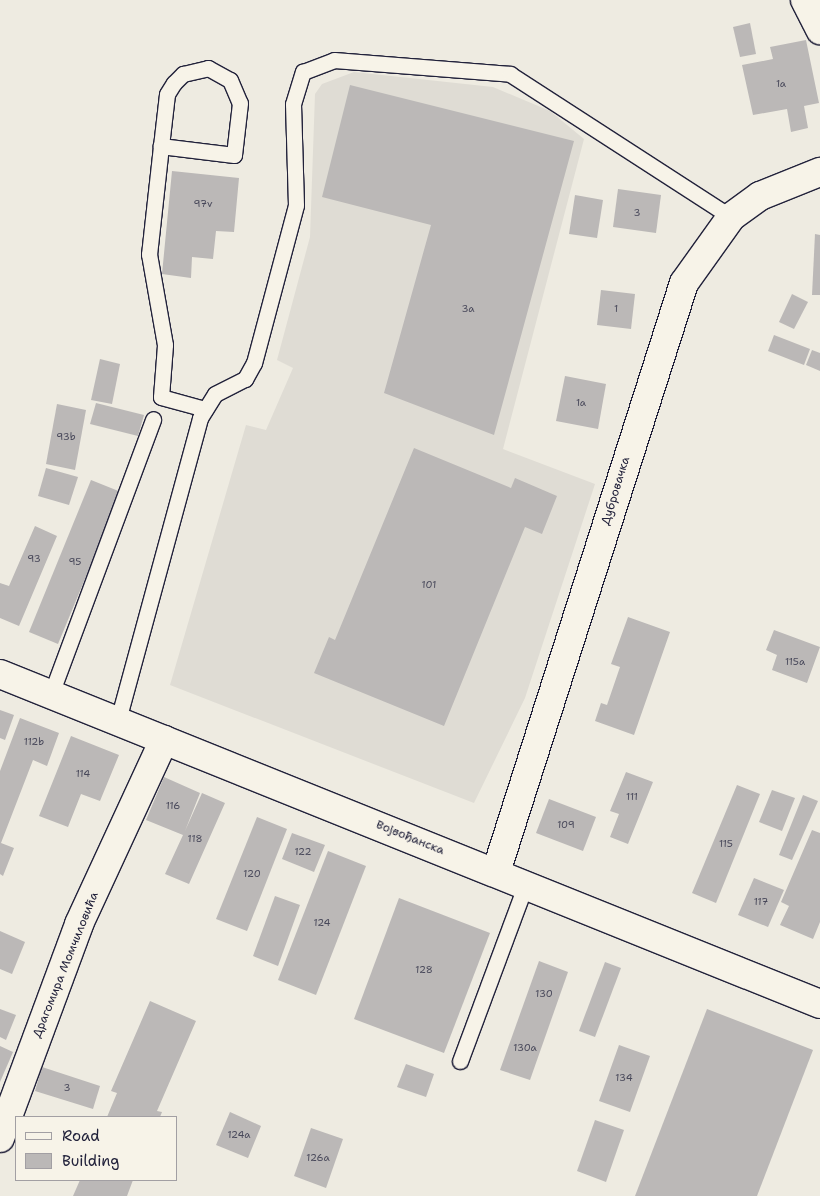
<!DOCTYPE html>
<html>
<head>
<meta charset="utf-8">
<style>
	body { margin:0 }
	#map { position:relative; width:820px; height:1196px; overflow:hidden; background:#eeebe1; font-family:"Shantell Sans",sans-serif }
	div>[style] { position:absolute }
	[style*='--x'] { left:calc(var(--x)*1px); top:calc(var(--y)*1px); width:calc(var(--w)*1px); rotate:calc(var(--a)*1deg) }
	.built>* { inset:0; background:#dfdcd4 }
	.building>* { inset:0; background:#bbb8b7 }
	.roads { filter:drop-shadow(1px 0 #22223b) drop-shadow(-1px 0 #22223b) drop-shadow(0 1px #22223b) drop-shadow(0 -1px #22223b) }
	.lane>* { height:15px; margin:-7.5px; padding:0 7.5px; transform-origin:7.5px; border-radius:7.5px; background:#f7f3e8 }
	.street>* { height:28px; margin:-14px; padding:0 14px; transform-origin:14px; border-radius:14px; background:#f7f3e8 }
	.secondary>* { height:28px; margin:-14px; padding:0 14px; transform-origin:14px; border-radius:14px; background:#f7f3e8 }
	span { translate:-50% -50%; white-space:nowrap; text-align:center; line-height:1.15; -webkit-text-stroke:4px #f7f3e8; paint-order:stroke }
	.number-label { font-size:10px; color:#48485a }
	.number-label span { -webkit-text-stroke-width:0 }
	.street-label { font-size:12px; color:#22223b }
	.legend { position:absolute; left:15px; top:1116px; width:162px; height:65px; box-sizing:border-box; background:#f7f3e8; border:1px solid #a29fa3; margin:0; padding:6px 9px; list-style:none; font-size:15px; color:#22223b }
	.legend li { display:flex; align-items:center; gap:10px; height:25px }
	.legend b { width:25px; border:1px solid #a29fa3 }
</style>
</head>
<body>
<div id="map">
	<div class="built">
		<div style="clip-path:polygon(354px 72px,493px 87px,550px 111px,584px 139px,503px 449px,595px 484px,525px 698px,474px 803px,170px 685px,246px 425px,266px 430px,293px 368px,277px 360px,310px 237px,315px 94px,322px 84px)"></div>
	</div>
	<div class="building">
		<div style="clip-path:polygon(750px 23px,756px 54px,740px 57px,733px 27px)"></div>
		<div style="clip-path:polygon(806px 40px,819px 103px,804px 106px,808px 128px,791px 132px,787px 109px,753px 115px,742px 65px,773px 59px,770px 47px)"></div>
		<div style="clip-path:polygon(350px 85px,574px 141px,494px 435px,384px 393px,431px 225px,322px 197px)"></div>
		<div style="clip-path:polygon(172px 171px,239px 178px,234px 232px,216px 231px,213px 259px,192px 257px,191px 278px,162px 274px)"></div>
		<div style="clip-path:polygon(618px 189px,661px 195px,656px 233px,613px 227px)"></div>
		<div style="clip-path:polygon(575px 195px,603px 200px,597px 238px,569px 234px)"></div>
		<div style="clip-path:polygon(815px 234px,820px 235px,820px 295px,812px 295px)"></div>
		<div style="clip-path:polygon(601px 290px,635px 294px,631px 329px,597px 325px)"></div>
		<div style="clip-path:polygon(792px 294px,808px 302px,794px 329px,779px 322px)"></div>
		<div style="clip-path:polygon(774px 335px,810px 349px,804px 365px,768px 351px)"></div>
		<div style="clip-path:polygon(812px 350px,820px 353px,820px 371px,806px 365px)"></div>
		<div style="clip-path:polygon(100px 359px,120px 364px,112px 404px,91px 400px)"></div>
		<div style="clip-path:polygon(565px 376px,606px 384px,598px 429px,556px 421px)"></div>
		<div style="clip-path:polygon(96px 403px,144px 415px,138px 436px,90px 424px)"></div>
		<div style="clip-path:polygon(57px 404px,86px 410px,75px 470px,46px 464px)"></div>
		<div style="clip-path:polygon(414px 448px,511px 488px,515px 478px,557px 496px,542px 534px,525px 527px,444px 726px,314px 673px,329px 637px,335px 640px)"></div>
		<div style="clip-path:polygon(46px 468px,78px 477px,69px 505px,38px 496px)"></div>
		<div style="clip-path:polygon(91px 480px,121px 492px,58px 644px,29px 632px)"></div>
		<div style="clip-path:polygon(35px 526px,57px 536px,19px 626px,0 618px,0 583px,9px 586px)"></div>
		<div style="clip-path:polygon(628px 617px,670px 632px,634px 735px,595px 721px,601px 703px,607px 705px,620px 667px,611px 664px)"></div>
		<div style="clip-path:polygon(774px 630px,820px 647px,807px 683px,772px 670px,777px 655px,766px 650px)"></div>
		<div style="clip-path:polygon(0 710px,14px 715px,5px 740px,0 738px)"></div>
		<div style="clip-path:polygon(20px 718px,59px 733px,47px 766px,33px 760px,1px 843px,14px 848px,3px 876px,0 874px,0 771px)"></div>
		<div style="clip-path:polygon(71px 736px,119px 755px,100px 801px,81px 794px,68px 827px,39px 816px)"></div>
		<div style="clip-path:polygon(626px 772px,653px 782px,628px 844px,610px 837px,619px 814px,610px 811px)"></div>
		<div style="clip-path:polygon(164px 777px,200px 793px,185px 831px,202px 793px,225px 803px,189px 884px,165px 874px,183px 835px,146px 820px)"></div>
		<div style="clip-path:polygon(737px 785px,760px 794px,716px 903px,692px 893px)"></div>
		<div style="clip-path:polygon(772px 790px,795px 798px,782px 831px,759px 822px)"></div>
		<div style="clip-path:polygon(803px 795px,818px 801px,792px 860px,779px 855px)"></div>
		<div style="clip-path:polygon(549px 799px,596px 817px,583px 851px,536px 833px)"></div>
		<div style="clip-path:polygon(257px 817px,287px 829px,247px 931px,216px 919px)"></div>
		<div style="clip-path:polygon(812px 830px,820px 833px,820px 922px,813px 939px,780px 925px,789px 906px,781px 902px)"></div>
		<div style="clip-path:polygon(292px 833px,325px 845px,314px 872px,282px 859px)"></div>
		<div style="clip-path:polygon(328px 851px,366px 866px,316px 995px,278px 980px)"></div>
		<div style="clip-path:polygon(754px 878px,784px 890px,768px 927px,738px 915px)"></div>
		<div style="clip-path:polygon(275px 896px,300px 905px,278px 966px,253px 956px)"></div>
		<div style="clip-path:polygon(399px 898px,490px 933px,444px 1053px,354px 1019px)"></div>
		<div style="clip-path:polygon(0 931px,25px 942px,12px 974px,0 969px)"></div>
		<div style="clip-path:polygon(539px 961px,568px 972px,530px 1080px,500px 1070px)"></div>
		<div style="clip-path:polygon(605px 962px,621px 968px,595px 1037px,579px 1031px)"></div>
		<div style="clip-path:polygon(150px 1001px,196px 1021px,157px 1111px,162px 1112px,160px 1117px,107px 1117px,117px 1093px,111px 1091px)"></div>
		<div style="clip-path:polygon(0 1009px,16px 1015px,6px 1040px,0 1037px)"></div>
		<div style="clip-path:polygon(707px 1009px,813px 1050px,757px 1196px,635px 1196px)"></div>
		<div style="clip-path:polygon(619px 1045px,650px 1056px,630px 1112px,599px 1101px)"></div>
		<div style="clip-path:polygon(0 1046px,13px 1052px,0 1082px)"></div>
		<div style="clip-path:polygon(406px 1064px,434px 1074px,426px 1097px,397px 1087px)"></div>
		<div style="clip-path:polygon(42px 1067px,100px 1086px,93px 1109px,35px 1091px)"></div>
		<div style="clip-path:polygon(230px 1112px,261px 1126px,248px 1158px,216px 1145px)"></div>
		<div style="clip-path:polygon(595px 1120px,624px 1130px,606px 1182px,577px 1171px)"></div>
		<div style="clip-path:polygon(311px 1128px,343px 1139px,326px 1188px,294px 1176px)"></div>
		<div style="clip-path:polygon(80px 1180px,133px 1180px,127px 1196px,73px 1196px)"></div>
	</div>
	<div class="roads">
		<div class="lane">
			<div style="--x:161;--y:146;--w:52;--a:-83.4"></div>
			<div style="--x:167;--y:94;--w:13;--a:-58"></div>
			<div style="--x:174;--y:83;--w:13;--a:-45"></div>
			<div style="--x:183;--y:74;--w:26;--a:-13"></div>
			<div style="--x:208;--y:68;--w:25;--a:29"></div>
			<div style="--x:230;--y:80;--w:25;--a:67"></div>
			<div style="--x:240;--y:103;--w:52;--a:96.6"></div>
			<div style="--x:234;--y:155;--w:74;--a:-173"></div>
			<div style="--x:161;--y:146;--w:109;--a:96.3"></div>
			<div style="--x:149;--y:254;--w:92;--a:80"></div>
			<div style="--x:165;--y:345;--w:52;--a:94.4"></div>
			<div style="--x:161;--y:397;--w:46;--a:15.3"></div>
			<div style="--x:51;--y:694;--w:293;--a:-69.6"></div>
			<div style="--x:118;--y:720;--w:313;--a:-74.8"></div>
			<div style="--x:200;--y:418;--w:28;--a:-58"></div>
			<div style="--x:215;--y:394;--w:34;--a:-27"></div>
			<div style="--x:245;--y:379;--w:18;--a:-61"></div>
			<div style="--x:254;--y:363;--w:163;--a:-75.1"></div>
			<div style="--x:296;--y:205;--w:101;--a:-91.7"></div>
			<div style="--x:293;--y:104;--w:34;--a:-73"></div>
			<div style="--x:303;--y:72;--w:33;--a:-21"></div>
			<div style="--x:334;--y:60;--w:177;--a:4.5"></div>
			<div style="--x:510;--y:74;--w:263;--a:32.9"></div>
			<div style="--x:460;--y:1061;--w:189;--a:-69.6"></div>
		</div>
		<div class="street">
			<div style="--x:805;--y:0;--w:34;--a:63"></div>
			<div style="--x:496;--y:872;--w:618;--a:-72.3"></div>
			<div style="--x:684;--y:283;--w:81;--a:-54.5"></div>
			<div style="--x:731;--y:217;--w:36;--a:-36"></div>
			<div style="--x:760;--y:196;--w:65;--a:-21.8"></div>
			<div style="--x:0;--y:1138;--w:228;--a:-69.7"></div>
			<div style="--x:79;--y:924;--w:203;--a:-65.2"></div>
		</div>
		<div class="secondary">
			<div style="--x:0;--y:674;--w:884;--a:21.92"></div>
		</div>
	</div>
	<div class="number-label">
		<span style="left:781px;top:84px">1a</span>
		<span style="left:203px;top:204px">97v</span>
		<span style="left:637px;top:213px">3</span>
		<span style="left:468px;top:309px">3a</span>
		<span style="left:616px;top:309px">1</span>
		<span style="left:581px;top:403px">1a</span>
		<span style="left:66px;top:437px">93b</span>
		<span style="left:34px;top:559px">93</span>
		<span style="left:75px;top:562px">95</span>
		<span style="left:429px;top:585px">101</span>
		<span style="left:795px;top:662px">115a</span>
		<span style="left:34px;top:742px">112b</span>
		<span style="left:83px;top:774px">114</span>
		<span style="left:632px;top:797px">111</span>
		<span style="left:173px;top:806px">116</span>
		<span style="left:566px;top:825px">109</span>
		<span style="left:195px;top:839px">118</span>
		<span style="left:726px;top:844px">115</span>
		<span style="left:303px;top:852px">122</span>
		<span style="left:252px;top:874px">120</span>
		<span style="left:761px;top:902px">117</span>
		<span style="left:322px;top:923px">124</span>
		<span style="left:424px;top:970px">128</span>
		<span style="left:544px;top:994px">130</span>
		<span style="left:525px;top:1048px">130a</span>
		<span style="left:624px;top:1078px">134</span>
		<span style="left:67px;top:1088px">3</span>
		<span style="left:239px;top:1135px">124a</span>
		<span style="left:318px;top:1158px">126a</span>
	</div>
	<div class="street-label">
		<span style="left:616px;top:491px;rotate:-73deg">Дубровачка</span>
		<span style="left:410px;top:838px;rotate:22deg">Војвођанска</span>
		<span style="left:66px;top:965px;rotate:-68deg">Драгомира Момчиловића</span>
	</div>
	<ul class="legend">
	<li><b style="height:6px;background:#f7f3e8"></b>Road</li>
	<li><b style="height:14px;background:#bbb8b7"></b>Building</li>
	</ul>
</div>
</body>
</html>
